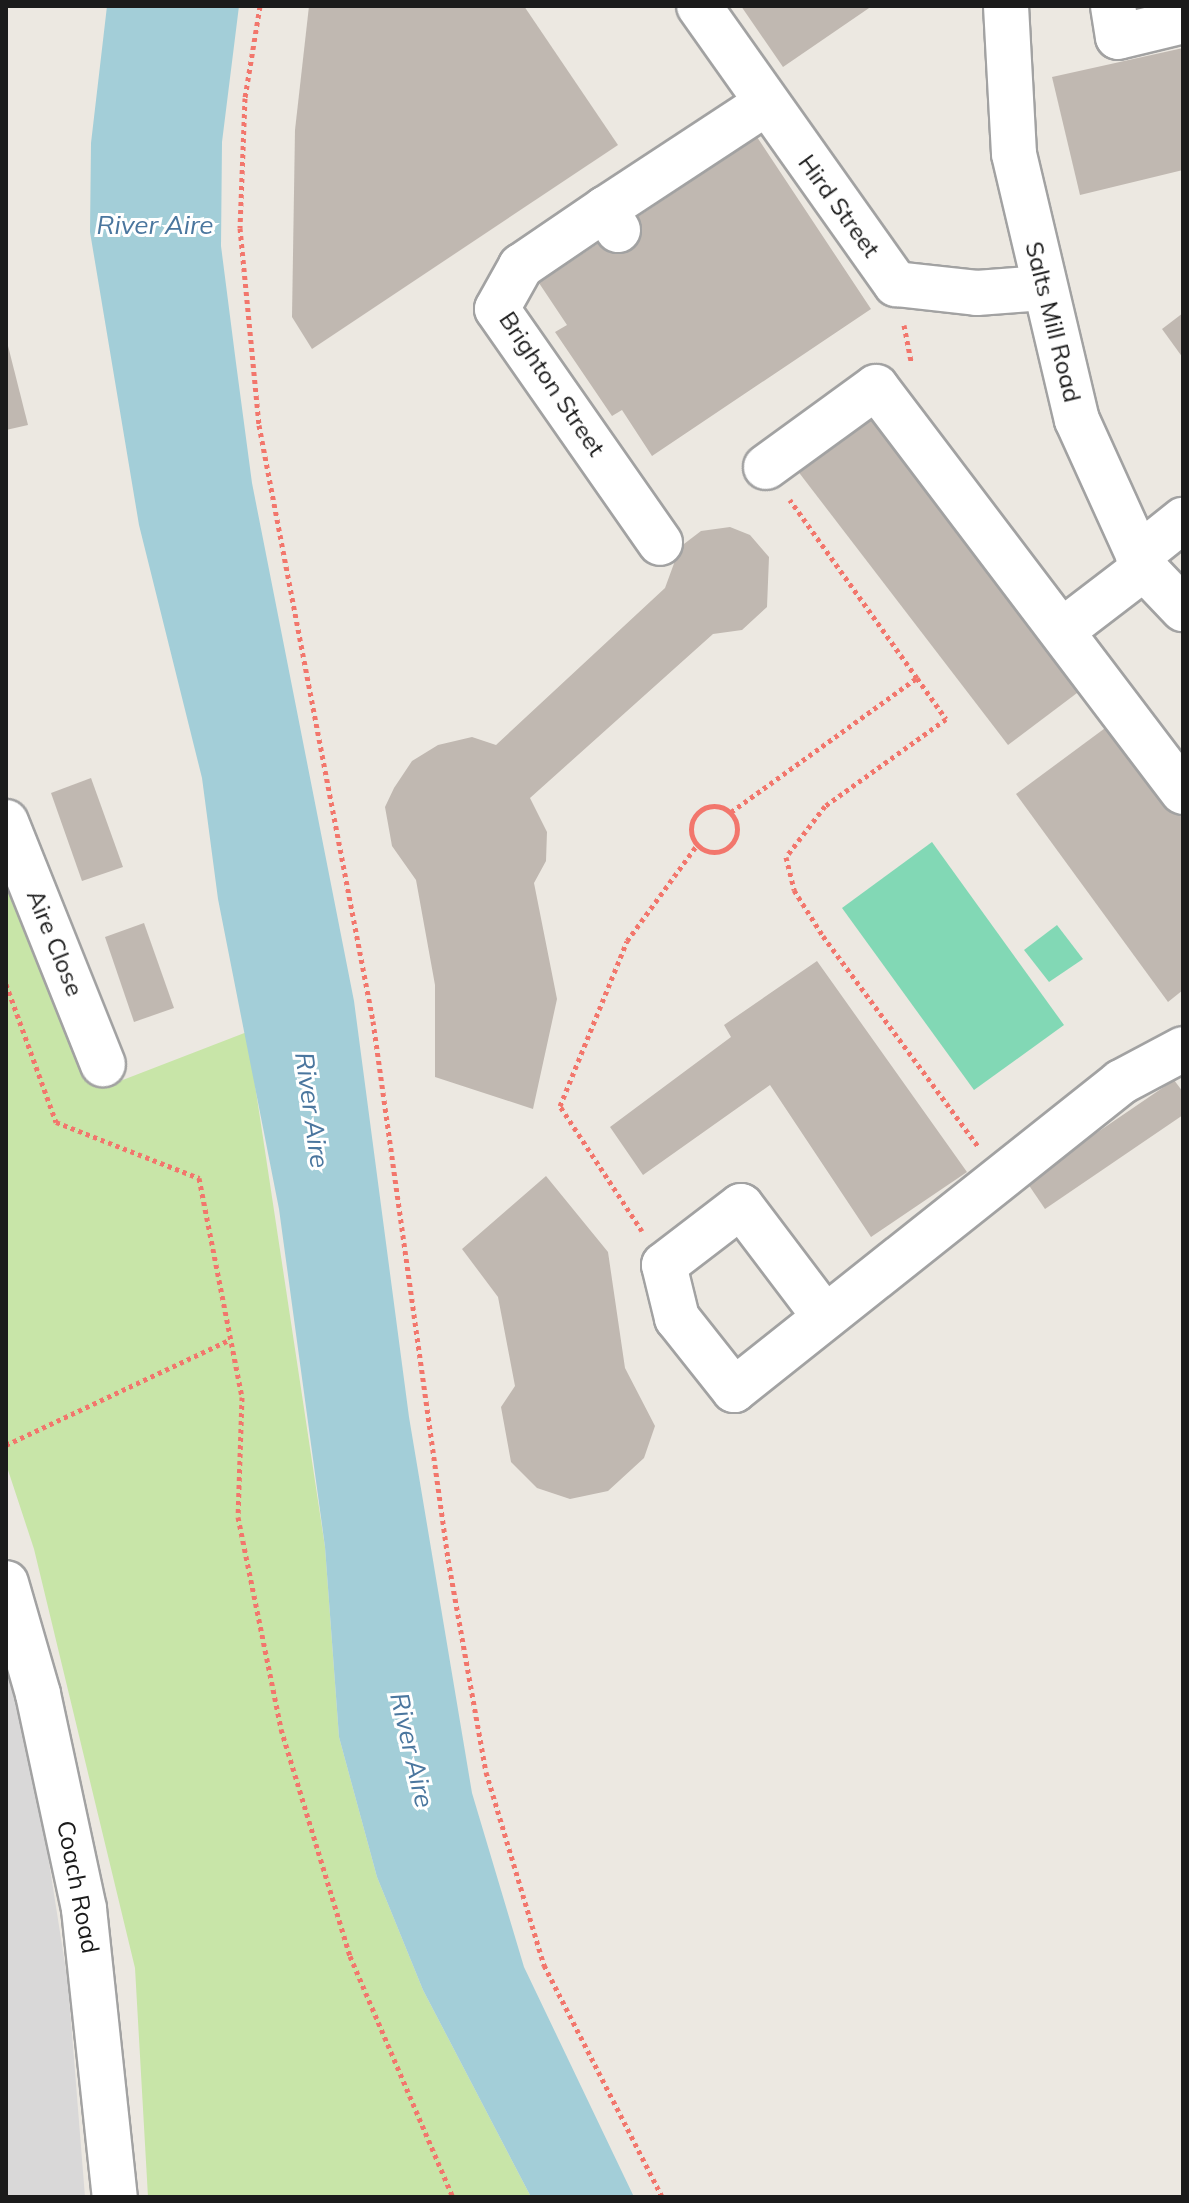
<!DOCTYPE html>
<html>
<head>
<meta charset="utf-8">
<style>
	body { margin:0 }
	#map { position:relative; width:1189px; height:2203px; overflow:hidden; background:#ece8e1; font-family:Mulish,sans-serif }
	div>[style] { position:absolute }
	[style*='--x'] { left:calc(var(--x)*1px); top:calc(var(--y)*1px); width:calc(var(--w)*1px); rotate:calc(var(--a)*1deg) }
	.residential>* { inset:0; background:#d9d8d8 }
	.grass>* { inset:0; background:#c8e5a8 }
	.pitch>* { inset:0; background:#82d8b5 }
	.water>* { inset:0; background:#a3ced8 }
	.building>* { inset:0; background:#c0b8b1 }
	.path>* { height:5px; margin-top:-2.5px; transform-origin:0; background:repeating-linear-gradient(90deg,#f2766c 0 4px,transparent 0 8px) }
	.path>.ring { margin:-2.5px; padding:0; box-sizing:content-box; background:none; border:5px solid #f2766c; border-radius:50% }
	.roads { filter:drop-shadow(2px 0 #a2a2a2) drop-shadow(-2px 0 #a2a2a2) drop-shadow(0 2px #a2a2a2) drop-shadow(0 -2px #a2a2a2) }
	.minor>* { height:44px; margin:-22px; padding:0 22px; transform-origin:22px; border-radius:22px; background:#fff }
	span { translate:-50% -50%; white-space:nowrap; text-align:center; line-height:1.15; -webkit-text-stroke:6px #fff; paint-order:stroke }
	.street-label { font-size:24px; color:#1b1b1b }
	.water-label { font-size:26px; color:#4a769e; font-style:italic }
	.frame { position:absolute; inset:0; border:8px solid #1b1b1b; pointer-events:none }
</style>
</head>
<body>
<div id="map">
	<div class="residential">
		<div style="clip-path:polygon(6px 1651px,28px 1729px,68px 1983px,85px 2197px,6px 2197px)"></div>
	</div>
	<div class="grass">
		<div style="clip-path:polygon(6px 831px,102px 1088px,247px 1032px,325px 1547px,339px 1737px,377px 1877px,423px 1990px,531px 2197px,148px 2197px,135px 1968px,34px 1549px,6px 1464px)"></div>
	</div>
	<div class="pitch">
		<div style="clip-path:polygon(932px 842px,1064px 1025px,974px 1090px,842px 908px)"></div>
		<div style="clip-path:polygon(1057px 925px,1083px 959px,1049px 982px,1024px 950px)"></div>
	</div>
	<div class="water">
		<div style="clip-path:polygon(107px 6px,239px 6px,222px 142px,221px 246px,236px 363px,252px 483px,354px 1001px,409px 1417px,472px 1793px,524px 1967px,634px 2197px,531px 2197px,423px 1990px,377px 1877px,339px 1737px,325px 1547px,279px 1209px,218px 899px,202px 778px,139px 525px,90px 232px,91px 143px)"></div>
	</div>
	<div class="building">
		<div style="clip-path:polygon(309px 6px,524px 6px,618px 145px,312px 349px,292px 317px,295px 130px)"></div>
		<div style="clip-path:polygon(741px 6px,872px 6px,783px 67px)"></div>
		<div style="clip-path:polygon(1183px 48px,1183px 170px,1080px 195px,1052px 77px)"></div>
		<div style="clip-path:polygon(757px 137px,871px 309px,652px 456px,622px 410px,612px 416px,555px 332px,567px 325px,539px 283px)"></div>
		<div style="clip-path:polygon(1183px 313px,1183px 358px,1162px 329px)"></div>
		<div style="clip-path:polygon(6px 338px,28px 425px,6px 430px)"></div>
		<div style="clip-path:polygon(874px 411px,1085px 687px,1008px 745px,797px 470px)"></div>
		<div style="clip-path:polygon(730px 527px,750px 535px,769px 557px,767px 607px,742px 630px,713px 634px,530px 798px,547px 832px,546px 861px,534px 883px,557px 999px,533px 1109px,435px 1077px,435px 985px,416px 880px,392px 846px,385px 807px,394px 788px,412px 761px,438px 745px,472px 737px,496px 745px,665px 588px,680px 547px,701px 531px)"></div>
		<div style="clip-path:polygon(1116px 720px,1183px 811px,1183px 990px,1168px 1002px,1016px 794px)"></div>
		<div style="clip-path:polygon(91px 778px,123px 867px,82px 881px,51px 793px)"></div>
		<div style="clip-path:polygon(144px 923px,174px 1008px,134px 1022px,105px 937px)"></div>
		<div style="clip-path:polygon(817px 961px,967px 1172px,871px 1237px,770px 1085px,643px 1175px,610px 1127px,731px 1037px,724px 1025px)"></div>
		<div style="clip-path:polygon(1174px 1080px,1183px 1092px,1183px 1115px,1045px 1209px,1026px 1181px)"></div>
		<div style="clip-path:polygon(546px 1176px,608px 1252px,625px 1368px,655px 1426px,644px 1458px,608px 1491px,570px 1499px,537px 1488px,511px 1462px,501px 1407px,515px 1386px,498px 1297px,462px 1249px)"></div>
	</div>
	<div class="path">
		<div style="--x:260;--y:6;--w:93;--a:99.3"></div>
		<div style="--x:245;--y:98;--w:130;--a:92.2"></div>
		<div style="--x:240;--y:228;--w:198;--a:84.5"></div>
		<div style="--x:259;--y:425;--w:607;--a:79.17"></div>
		<div style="--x:373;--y:1021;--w:543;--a:82.06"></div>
		<div style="--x:448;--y:1559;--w:216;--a:79.9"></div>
		<div style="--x:486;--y:1772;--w:202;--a:73.3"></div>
		<div style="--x:544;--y:1965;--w:260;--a:63"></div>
		<div style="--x:904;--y:325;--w:38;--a:79"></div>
		<div style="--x:917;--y:678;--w:50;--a:54.7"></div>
		<div style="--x:946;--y:719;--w:149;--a:144.3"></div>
		<div style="--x:825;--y:806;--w:64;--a:127.4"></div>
		<div style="--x:786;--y:857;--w:34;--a:76"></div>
		<div style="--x:794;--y:890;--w:54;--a:57.8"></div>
		<div style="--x:823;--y:936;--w:261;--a:53.6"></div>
		<div class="ring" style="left:691px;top:806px;width:41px;height:41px"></div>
		<div style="--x:731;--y:812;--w:229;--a:-35.8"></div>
		<div style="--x:917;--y:678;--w:219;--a:-125.5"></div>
		<div style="--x:6;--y:984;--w:147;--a:70.1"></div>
		<div style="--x:56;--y:1122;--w:154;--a:21.4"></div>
		<div style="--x:199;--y:1178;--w:223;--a:78.9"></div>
		<div style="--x:242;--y:1397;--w:120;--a:91.9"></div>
		<div style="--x:238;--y:1517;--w:216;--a:78.5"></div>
		<div style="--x:281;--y:1729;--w:237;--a:73.1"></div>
		<div style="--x:350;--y:1956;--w:262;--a:66.9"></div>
		<div style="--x:642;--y:1231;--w:149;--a:-123.3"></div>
		<div style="--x:560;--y:1106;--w:178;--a:-67.9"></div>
		<div style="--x:627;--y:941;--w:119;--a:-53.9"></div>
		<div style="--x:6;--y:1445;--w:246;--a:-25.2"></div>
	</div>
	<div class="roads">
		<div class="minor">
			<div style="--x:699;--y:6;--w:341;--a:54.7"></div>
			<div style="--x:896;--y:284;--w:81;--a:6.3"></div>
			<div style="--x:977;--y:293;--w:66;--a:-4.3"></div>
			<div style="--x:1006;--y:6;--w:148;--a:86.9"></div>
			<div style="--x:1014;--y:154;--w:273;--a:76.7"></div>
			<div style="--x:1077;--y:420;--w:162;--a:65.6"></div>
			<div style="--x:1144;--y:568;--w:57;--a:46.4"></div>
			<div style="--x:1113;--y:6;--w:31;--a:81"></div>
			<div style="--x:1118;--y:37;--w:67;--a:-13.8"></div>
			<div style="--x:605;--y:209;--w:102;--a:145.8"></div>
			<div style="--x:521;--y:266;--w:49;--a:119.2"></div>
			<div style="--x:497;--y:309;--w:285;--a:55.1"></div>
			<div style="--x:618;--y:230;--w:25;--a:-122"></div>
			<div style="--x:605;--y:209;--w:191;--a:-33.3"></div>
			<div style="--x:766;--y:467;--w:136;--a:-36"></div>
			<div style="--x:876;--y:387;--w:508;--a:52.84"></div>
			<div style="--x:1138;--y:556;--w:58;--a:-38.7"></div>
			<div style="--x:1063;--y:630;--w:102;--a:-37.4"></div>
			<div style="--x:6;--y:822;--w:261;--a:68.2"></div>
			<div style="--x:825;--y:1317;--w:139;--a:-127.1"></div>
			<div style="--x:741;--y:1206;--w:97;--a:142.5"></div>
			<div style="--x:664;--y:1265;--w:55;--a:76.2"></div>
			<div style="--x:677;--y:1318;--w:92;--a:51.6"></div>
			<div style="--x:734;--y:1390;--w:495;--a:-38.5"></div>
			<div style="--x:1121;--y:1082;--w:70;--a:-28"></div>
			<div style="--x:6;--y:1583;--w:116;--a:73.9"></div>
			<div style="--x:38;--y:1694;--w:220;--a:77.9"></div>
			<div style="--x:84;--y:1909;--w:290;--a:83.9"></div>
		</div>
	</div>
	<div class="street-label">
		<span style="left:839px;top:206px;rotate:54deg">Hird Street</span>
		<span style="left:1053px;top:322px;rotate:76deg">Salts Mill Road</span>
		<span style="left:552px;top:384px;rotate:56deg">Brighton Street</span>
		<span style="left:55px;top:943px;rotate:68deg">Aire Close</span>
		<span style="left:78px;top:1887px;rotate:79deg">Coach Road</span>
	</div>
	<div class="water-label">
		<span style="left:155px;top:225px">River Aire</span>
		<span style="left:312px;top:1110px;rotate:82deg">River Aire</span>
		<span style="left:412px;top:1750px;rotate:77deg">River Aire</span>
	</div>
	<div class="frame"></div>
</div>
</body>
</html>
